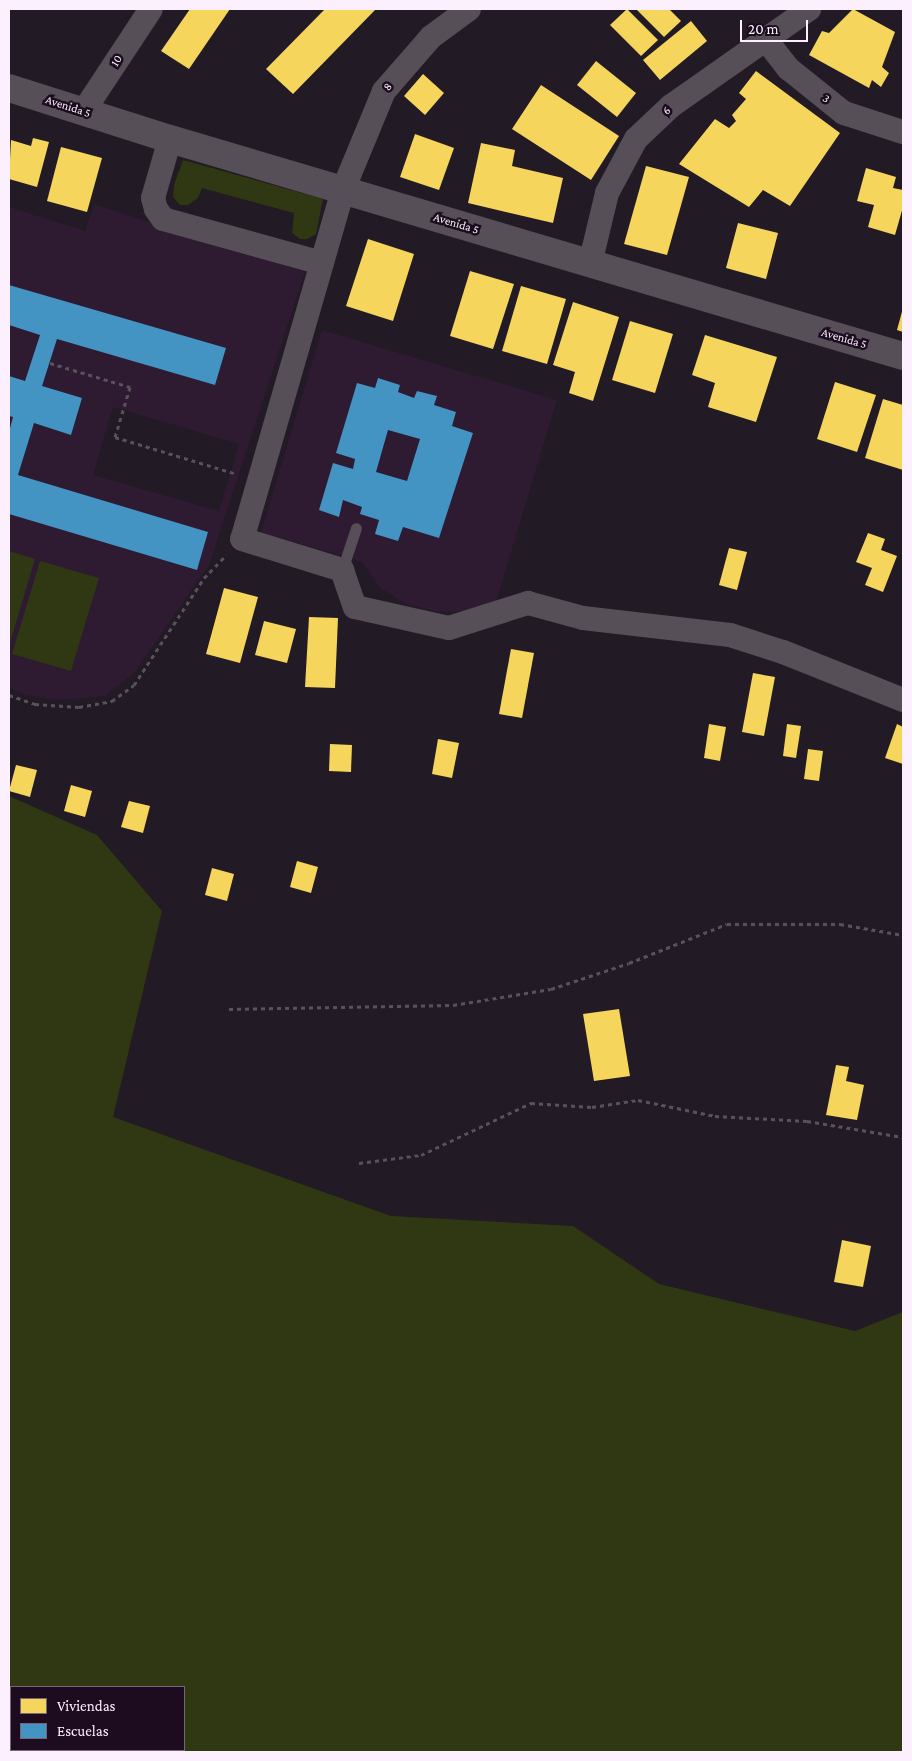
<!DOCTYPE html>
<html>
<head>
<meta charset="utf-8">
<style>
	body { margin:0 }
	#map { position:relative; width:912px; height:1761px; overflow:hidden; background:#221a24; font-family:"Crimson Pro",serif }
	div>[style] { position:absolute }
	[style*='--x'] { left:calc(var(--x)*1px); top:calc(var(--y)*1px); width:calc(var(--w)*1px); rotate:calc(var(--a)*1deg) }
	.built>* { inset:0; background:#2e1a31 }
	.green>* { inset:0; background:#2f3812 }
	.homes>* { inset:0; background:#f6d55c }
	.schools>* { inset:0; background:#4393c3 }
	.path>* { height:3px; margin-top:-1.5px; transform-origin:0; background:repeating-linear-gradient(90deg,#58525a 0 4px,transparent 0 8px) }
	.service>* { height:11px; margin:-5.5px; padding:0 5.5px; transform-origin:5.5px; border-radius:5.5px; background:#564f57 }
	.minor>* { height:24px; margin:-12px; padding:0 12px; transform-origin:12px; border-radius:12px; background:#564f57 }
	.tertiary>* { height:28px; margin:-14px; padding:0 14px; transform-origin:14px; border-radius:14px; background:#564f57 }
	span { translate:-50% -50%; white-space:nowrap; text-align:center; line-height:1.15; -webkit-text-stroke:5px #1d0c1f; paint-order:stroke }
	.street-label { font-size:12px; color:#fcf0fe }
	.frame { position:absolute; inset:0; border:10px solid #fcf0fe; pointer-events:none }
	.legend { position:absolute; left:10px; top:1686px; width:175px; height:65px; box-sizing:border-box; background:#1d0c1f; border:1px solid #766778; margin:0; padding:6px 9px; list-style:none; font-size:15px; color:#fcf0fe }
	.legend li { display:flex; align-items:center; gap:10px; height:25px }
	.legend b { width:25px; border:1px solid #766778 }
	.scale { position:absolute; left:740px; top:20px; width:68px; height:22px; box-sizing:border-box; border:2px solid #fcf0fe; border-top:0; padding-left:6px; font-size:15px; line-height:18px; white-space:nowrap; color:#fcf0fe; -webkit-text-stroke:4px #1d0c1f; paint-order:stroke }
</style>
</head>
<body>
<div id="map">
	<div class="built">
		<div style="clip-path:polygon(evenodd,94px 204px,305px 272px,209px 565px,135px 672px,105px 696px,61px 700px,25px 695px,9px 687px,9px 207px,85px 231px,94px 204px,113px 407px,239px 444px,219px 511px,93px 475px,113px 407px)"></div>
		<div style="clip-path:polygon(322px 330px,557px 400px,496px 602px,473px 611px,438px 612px,406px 604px,378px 586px,362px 562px,261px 532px)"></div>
	</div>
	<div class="green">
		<div style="clip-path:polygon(183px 160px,323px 199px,316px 234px,307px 239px,300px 239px,292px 233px,294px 213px,202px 188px,198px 198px,188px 205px,180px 205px,173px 197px,174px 185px)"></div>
		<div style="clip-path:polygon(9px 551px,35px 559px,9px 646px)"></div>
		<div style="clip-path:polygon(40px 561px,99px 578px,71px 671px,12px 654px)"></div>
		<div style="clip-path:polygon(evenodd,9px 796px,97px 835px,162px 911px,113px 1117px,391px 1216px,573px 1226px,659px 1284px,855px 1331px,903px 1312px,903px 1752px,9px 1752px,9px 796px,11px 1687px,184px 1687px,184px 1750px,11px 1750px,11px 1687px)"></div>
	</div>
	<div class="homes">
		<div style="clip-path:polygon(190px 9px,230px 9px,189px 69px,161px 51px)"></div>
		<div style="clip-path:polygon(325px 9px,376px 9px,293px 94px,266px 69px)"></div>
		<div style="clip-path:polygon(627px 9px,658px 40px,641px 56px,610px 25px)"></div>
		<div style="clip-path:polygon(636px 9px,669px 9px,681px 21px,664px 37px)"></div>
		<div style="clip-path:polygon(853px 9px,895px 32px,882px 67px,889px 73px,881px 87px,872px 80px,869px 88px,809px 55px,822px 31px,829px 33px)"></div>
		<div style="clip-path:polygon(691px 21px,707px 41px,660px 80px,643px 60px)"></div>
		<div style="clip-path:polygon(596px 61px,636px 93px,617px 117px,577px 85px)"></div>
		<div style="clip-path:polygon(756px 71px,840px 133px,790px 206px,763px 190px,749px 207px,679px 164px,715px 119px,729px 128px,736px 121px,732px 115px,746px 99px,739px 93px)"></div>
		<div style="clip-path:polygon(423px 74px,444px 93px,425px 115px,404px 96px)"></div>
		<div style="clip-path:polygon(541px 85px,619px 136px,591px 180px,512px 129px)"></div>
		<div style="clip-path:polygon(415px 134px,454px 148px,439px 190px,400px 177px)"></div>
		<div style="clip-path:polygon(33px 138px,49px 142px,37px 187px,9px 179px,11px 140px,31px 146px)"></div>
		<div style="clip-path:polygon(481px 143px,515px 150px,512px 166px,563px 178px,553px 223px,468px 203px)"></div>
		<div style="clip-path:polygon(61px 147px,102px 158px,87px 212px,47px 201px)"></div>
		<div style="clip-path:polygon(646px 166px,689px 177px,667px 255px,624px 244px)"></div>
		<div style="clip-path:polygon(866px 168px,896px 177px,893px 188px,903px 190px,903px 207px,895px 235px,868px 227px,874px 205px,857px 201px)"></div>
		<div style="clip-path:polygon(738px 223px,778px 233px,766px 279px,726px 268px)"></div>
		<div style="clip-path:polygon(368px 239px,414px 254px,393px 321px,346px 306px)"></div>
		<div style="clip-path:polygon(470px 271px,514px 284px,493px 349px,450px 336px)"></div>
		<div style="clip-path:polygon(521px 286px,566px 299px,547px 364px,502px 351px)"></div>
		<div style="clip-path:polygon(573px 302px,619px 317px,593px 401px,569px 393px,575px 372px,553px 365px)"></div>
		<div style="clip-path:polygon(903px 308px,903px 332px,897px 330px)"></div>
		<div style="clip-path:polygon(630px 321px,673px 334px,655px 393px,612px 380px)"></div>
		<div style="clip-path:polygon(705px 335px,777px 357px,756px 422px,708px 407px,715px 383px,692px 375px)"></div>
		<div style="clip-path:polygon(835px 382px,876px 395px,857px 452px,817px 439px)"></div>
		<div style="clip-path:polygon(883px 399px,903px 405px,903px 470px,865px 458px)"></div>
		<div style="clip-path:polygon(868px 533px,885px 539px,881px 550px,897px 556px,883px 592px,865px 585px,872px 568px,856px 562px)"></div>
		<div style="clip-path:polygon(729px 548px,747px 552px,737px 590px,719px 585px)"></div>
		<div style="clip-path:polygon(224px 588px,258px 597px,240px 663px,206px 654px)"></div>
		<div style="clip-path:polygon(309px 617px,338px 618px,335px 688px,305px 687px)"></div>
		<div style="clip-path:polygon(264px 621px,296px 629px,287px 663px,255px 655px)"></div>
		<div style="clip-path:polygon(511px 649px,534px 653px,522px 718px,499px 714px)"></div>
		<div style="clip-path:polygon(753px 673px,775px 677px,764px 736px,742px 732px)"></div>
		<div style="clip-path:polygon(709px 724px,726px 727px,720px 761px,704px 758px)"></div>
		<div style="clip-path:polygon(787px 724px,801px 726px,796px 758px,783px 756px)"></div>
		<div style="clip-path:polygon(897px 724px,903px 727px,903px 764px,885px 758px)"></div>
		<div style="clip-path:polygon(438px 739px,459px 743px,452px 778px,432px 774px)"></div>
		<div style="clip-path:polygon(330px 744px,352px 745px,351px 772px,329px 771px)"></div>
		<div style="clip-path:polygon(808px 749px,823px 751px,819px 781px,804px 779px)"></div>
		<div style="clip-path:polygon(16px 765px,37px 770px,30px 797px,9px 791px)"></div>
		<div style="clip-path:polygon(71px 785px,92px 791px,85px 817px,64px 811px)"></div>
		<div style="clip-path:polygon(129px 801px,150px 806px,143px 833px,121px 827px)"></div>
		<div style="clip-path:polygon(297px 861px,318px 867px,311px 893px,290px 887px)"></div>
		<div style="clip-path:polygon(212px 868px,234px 874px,227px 901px,205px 895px)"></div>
		<div style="clip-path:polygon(619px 1009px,630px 1076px,594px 1081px,583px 1014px)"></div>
		<div style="clip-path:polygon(836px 1065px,849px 1067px,846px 1081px,864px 1085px,857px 1120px,826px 1115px)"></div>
		<div style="clip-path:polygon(842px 1240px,871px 1246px,863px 1287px,834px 1282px)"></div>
	</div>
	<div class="schools">
		<div style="clip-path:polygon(9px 285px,226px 348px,215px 385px,57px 339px,42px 386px,82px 398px,71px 435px,34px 423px,18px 475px,208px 532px,197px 570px,9px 514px,9px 432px,13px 417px,9px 416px,9px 376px,25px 381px,40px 335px,9px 325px)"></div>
		<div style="clip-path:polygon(evenodd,378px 378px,400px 385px,398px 392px,414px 398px,417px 391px,437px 396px,434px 405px,456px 412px,452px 426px,473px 433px,439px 538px,403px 527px,398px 541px,375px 534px,379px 520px,360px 514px,362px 507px,343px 500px,339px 517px,319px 510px,333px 463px,353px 469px,355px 459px,336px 453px,357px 383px,375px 388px,378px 378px,388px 430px,420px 439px,407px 481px,376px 472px,388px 430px)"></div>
	</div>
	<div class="path">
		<div style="--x:50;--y:363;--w:84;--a:16.7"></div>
		<div style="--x:130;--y:387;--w:52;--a:106.7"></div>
		<div style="--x:115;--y:437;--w:127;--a:16.9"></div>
		<div style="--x:9;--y:695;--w:28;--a:19"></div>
		<div style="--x:35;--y:704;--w:44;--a:3.9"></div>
		<div style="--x:79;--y:707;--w:34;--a:-10"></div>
		<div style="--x:112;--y:701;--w:27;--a:-36"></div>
		<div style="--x:134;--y:685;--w:128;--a:-56.8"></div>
		<div style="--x:204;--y:578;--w:32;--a:-46"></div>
		<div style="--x:229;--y:1009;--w:224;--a:-1"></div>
		<div style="--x:453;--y:1005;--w:99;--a:-9.3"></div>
		<div style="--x:551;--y:989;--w:82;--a:-18.4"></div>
		<div style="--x:629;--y:963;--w:105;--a:-21.7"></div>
		<div style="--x:727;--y:924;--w:113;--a:0"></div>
		<div style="--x:840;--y:924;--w:64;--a:9.9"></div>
		<div style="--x:359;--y:1163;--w:63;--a:-7.4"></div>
		<div style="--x:421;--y:1155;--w:122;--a:-25.3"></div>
		<div style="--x:531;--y:1103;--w:61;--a:3.8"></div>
		<div style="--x:592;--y:1107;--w:47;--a:-8.7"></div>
		<div style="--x:638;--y:1100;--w:79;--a:11.7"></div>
		<div style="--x:715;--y:1116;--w:92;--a:3.1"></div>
		<div style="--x:807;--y:1121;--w:97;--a:9.5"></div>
	</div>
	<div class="service">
		<div style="--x:342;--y:570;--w:44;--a:-71.6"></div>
	</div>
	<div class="minor">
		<div style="--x:469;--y:9;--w:47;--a:143.6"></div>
		<div style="--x:431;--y:37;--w:72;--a:131"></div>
		<div style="--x:384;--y:91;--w:107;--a:112.5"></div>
		<div style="--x:343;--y:190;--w:363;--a:106.1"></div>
		<div style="--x:242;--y:539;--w:105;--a:17.2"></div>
		<div style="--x:342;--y:570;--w:39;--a:71"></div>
		<div style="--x:355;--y:607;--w:96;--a:12.6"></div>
		<div style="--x:449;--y:628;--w:83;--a:-17.6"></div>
		<div style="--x:528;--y:603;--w:57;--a:15.3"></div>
		<div style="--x:583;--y:618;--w:148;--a:6.6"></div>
		<div style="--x:730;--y:635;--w:56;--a:17.8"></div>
		<div style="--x:783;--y:652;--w:129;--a:21.8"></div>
		<div style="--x:766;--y:40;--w:37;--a:52"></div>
		<div style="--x:789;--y:69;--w:70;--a:38.7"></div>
		<div style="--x:844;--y:113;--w:62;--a:17.9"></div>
		<div style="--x:83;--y:112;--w:123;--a:-56.6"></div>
		<div style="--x:170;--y:139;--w:61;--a:106.1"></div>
		<div style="--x:153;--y:198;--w:11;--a:75"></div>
		<div style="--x:156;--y:209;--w:12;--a:55"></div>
		<div style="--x:163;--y:219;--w:165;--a:15.5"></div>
		<div style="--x:590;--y:264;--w:73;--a:-76.5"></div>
		<div style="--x:607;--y:193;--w:61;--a:-61.8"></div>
		<div style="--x:636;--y:139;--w:48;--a:-43.3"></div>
		<div style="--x:671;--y:106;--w:169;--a:-35.1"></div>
	</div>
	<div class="tertiary">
		<div style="--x:9;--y:88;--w:169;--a:17.6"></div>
		<div style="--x:170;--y:139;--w:764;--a:16.49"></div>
	</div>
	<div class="street-label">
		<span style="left:117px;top:61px;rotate:-57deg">10</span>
		<span style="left:388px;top:87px;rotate:-52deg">8</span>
		<span style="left:826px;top:99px;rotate:38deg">3</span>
		<span style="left:68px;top:107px;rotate:18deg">Avenida 5</span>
		<span style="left:667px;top:111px;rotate:-42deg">6</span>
		<span style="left:456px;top:224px;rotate:17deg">Avenida 5</span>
		<span style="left:844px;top:339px;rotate:16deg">Avenida 5</span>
	</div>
	<div class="frame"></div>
	<ul class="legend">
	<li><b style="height:14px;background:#f6d55c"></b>Viviendas</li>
	<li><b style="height:14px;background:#4393c3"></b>Escuelas</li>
	</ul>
	<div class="scale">20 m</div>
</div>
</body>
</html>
